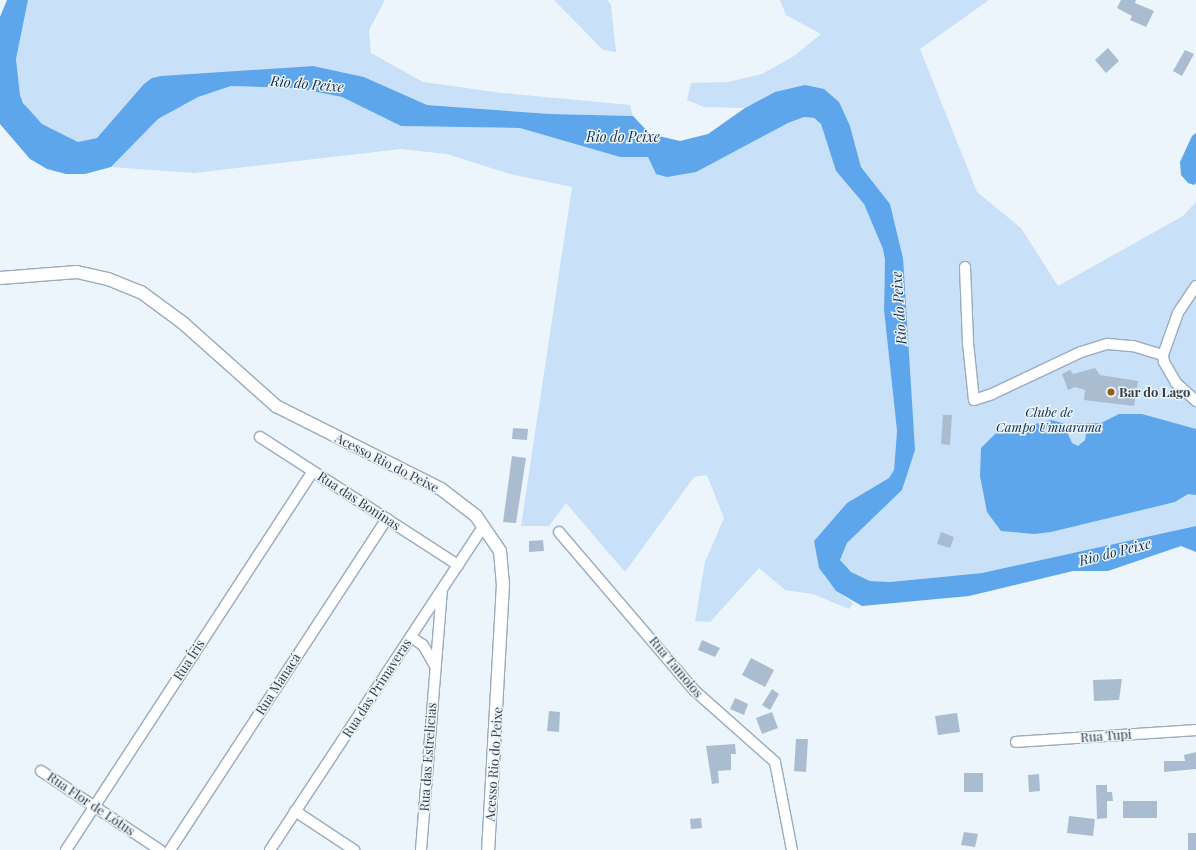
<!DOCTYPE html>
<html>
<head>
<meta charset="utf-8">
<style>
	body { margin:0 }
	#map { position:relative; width:1196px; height:850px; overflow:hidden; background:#ecf4fc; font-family:"Playfair Display",serif }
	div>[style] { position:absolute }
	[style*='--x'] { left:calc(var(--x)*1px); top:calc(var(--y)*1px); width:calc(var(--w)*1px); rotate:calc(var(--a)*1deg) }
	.green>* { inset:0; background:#c8e0f8 }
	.water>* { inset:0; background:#5da6eb }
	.building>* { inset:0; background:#aabdd0 }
	.roads { filter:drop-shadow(1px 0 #99abbe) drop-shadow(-1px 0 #99abbe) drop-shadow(0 1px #99abbe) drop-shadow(0 -1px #99abbe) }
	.minor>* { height:10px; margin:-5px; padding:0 5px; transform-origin:5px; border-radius:5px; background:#fff }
	.tertiary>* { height:12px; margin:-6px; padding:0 6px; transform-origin:6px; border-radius:6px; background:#fff }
	.dots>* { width:11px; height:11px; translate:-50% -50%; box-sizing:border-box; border:2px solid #ecf4fc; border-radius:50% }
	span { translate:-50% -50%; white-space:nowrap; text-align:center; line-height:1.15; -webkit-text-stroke:3px #ecf4fc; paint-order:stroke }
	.poi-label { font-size:13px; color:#343c44; font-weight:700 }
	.left { translate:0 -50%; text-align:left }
	.park-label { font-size:13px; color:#0d2c47; font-style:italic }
	.street-label { font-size:13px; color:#343c44 }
	.water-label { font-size:14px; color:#112f4b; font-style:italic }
</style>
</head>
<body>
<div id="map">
	<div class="green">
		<div style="clip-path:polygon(28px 0,385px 0,369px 30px,371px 53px,423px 82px,502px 93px,630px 105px,633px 116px,550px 114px,427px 105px,364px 77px,313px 66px,152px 78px,97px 138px,78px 142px,42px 124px,28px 111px,20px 95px,16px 59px)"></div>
		<div style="clip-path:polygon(554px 0,607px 0,611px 5px,616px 52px,603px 50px)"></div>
		<div style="clip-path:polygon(780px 0,989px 0,920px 49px,977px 192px,1021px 228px,1058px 286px,1183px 216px,1196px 202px,1196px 526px,982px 573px,890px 582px,870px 581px,851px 572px,839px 560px,847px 543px,902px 490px,903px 258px,890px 204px,861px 167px,850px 126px,775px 92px,745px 108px,704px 107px,687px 100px,691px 83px,728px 82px,762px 74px,794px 56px,821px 34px,786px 15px)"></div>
		<div style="clip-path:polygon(231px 86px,297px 88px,342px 97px,401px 126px,520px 128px,620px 157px,648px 157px,656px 174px,804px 117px,813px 118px,821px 124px,836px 171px,864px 204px,883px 249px,885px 260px,884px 310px,897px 431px,894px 470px,889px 478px,847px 503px,814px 541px,824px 576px,836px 591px,853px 603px,849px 609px,813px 594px,785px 590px,759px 568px,710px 622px,695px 621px,705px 562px,724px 518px,707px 475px,694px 477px,625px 572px,566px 503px,549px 526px,521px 526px,572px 187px,510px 174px,447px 154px,401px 149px,194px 173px,111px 167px,158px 119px,198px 97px)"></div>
	</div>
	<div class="water">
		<div style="clip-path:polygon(7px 0,28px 0,16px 59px,20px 95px,23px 103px,42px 124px,78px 142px,97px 138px,144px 84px,152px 78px,161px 76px,313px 66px,364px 77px,427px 105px,550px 114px,633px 116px,650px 134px,680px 141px,708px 134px,745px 108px,775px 92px,805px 85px,824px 89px,839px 102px,850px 126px,861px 167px,890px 204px,903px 258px,915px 450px,902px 490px,847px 543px,840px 560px,851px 572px,870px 581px,890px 582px,982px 573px,1196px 526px,1196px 552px,1181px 546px,1108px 571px,1073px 571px,969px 596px,862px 606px,836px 591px,819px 568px,814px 541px,847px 503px,889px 478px,894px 470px,897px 431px,884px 310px,885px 260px,883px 249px,864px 204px,836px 171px,821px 124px,814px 118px,804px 117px,788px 123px,696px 172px,667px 177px,656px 174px,648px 157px,620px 157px,520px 128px,401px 126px,342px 97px,297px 88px,231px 86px,198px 97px,158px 119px,111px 167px,85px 174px,66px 174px,47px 169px,30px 159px,0 124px,0 17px)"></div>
		<div style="clip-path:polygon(1196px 133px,1196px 183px,1194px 185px,1188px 183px,1181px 175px,1180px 162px,1192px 136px)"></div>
		<div style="clip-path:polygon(evenodd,1119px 414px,1142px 414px,1196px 429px,1196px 495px,1188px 494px,1175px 502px,1051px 532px,1034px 534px,1001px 531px,987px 512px,980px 476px,981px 448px,995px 434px,1051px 420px,1066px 424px,1101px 423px,1119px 414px,1077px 425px,1085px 429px,1086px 435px,1085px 440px,1078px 446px,1072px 443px,1068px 434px,1070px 426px,1077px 425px)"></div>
	</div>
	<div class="building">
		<div style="clip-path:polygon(1121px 0,1136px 0,1135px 3px,1154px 11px,1146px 27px,1130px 20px,1132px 16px,1117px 8px)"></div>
		<div style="clip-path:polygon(1108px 48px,1119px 61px,1106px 73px,1095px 60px)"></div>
		<div style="clip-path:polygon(1185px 50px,1194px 54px,1182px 76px,1173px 71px)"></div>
		<div style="clip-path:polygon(1095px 368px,1100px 375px,1138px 381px,1134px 406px,1084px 400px,1085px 390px,1075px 387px,1068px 390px,1062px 374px,1070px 370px,1073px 374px)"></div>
		<div style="clip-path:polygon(943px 415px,952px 415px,950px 445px,941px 444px)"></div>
		<div style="clip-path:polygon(513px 428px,528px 429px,527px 440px,512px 439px)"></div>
		<div style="clip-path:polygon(512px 456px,526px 458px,516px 523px,503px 522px)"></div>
		<div style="clip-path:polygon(941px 532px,954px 537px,950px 548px,937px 544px)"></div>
		<div style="clip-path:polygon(543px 540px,544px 551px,529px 552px,529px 541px)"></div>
		<div style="clip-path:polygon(702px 640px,720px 648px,715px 657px,698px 650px)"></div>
		<div style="clip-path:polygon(751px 658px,774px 670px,765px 687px,742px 675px)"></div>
		<div style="clip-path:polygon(1122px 679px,1119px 700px,1094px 701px,1093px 680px)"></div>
		<div style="clip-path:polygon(772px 689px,779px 694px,770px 710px,762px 705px)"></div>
		<div style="clip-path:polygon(735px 698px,748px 704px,744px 715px,730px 709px)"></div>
		<div style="clip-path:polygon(549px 711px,560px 712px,559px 732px,547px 731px)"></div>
		<div style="clip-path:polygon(772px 712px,778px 728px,762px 734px,756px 718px)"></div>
		<div style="clip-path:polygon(957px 713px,960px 732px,938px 735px,935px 716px)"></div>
		<div style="clip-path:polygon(796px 739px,808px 739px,806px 772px,794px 771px)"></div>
		<div style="clip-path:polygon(735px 744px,736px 754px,731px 754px,731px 770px,718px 771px,719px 783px,712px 784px,706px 746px)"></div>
		<div style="clip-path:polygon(1196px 752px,1196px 769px,1164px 772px,1164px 761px,1185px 761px,1184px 755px)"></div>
		<div style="clip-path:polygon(964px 773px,983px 773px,983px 792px,964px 792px)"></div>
		<div style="clip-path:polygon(1039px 774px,1040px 791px,1029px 792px,1028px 775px)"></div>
		<div style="clip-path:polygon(1096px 785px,1107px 785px,1107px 792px,1112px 792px,1113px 801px,1107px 801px,1107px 818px,1097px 819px)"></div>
		<div style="clip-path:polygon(1123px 801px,1157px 801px,1157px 818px,1123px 818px)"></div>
		<div style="clip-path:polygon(1069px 816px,1095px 819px,1093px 836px,1067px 833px)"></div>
		<div style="clip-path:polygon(701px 818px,702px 828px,691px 829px,690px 819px)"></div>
		<div style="clip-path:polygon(964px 832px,978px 834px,975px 847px,961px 845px)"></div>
		<div style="clip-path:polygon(1188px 833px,1196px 833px,1196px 850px,1188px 850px)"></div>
	</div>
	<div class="roads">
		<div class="minor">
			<div style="--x:965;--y:267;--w:76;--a:87.7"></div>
			<div style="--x:968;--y:343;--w:57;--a:84"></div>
			<div style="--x:974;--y:400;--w:19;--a:-18"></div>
			<div style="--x:992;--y:394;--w:98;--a:-25.3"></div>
			<div style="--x:1081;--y:352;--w:28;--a:-17"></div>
			<div style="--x:1108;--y:344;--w:25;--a:5"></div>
			<div style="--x:1133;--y:346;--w:31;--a:17"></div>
			<div style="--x:1196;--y:286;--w:32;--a:124"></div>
			<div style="--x:1178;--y:313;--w:45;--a:109.7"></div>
			<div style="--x:1163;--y:355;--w:7;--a:82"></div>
			<div style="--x:1164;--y:362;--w:24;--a:60"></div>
			<div style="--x:1176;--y:383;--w:27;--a:42"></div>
			<div style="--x:260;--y:437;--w:236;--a:32.9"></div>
			<div style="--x:559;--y:532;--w:209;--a:49.5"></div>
			<div style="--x:695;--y:691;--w:107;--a:41.6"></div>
			<div style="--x:775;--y:762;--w:90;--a:79.1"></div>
			<div style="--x:411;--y:637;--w:14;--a:34"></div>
			<div style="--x:423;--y:645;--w:22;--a:60"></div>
			<div style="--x:1016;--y:742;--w:180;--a:-3.8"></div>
			<div style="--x:41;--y:771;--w:143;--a:33.6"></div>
			<div style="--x:295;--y:811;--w:71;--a:33.5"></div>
			<div style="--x:66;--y:850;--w:452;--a:-56.9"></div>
			<div style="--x:170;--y:850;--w:396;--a:-56.8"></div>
			<div style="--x:270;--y:850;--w:388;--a:-56.6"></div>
			<div style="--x:421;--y:850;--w:260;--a:-85.4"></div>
		</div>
		<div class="tertiary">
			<div style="--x:0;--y:278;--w:77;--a:-4.5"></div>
			<div style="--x:77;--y:272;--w:32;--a:13"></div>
			<div style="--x:108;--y:279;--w:35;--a:22"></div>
			<div style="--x:141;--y:292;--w:52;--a:36.4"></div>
			<div style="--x:183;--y:323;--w:125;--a:41.7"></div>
			<div style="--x:276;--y:406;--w:185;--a:26.7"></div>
			<div style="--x:441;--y:489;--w:44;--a:37.6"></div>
			<div style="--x:476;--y:516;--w:42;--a:55.6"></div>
			<div style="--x:500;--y:551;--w:33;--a:85"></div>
			<div style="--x:503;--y:584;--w:266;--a:93.2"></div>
		</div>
	</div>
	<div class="dots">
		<div style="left:1111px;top:392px;background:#945f15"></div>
	</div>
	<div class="poi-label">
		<span class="left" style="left:1119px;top:392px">Bar do Lago</span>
	</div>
	<div class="park-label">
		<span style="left:1049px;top:420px">Clube de<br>Campo Umuarama</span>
	</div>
	<div class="street-label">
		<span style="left:387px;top:463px;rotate:27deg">Acesso Rio do Peixe</span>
		<span style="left:359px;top:501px;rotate:33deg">Rua das Boninas</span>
		<span style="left:189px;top:660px;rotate:-57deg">Rua Íris</span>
		<span style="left:676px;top:667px;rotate:50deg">Rua Tamoios</span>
		<span style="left:278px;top:684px;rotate:-57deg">Rua Manacá</span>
		<span style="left:377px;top:688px;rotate:-57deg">Rua das Primaveras</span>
		<span style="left:1106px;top:736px;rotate:-4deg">Rua Tupi</span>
		<span style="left:428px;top:757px;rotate:-86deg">Rua das Estrelicias</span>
		<span style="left:494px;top:764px;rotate:-86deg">Acesso Rio do Peixe</span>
		<span style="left:91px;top:804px;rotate:34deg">Rua Flor de Lótus</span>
	</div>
	<div class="water-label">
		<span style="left:307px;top:84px;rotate:5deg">Rio do Peixe</span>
		<span style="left:623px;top:137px">Rio do Peixe</span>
		<span style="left:899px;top:308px;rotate:-94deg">Rio do Peixe</span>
		<span style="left:1115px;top:552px;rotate:-14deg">Rio do Peixe</span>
	</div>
</div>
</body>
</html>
